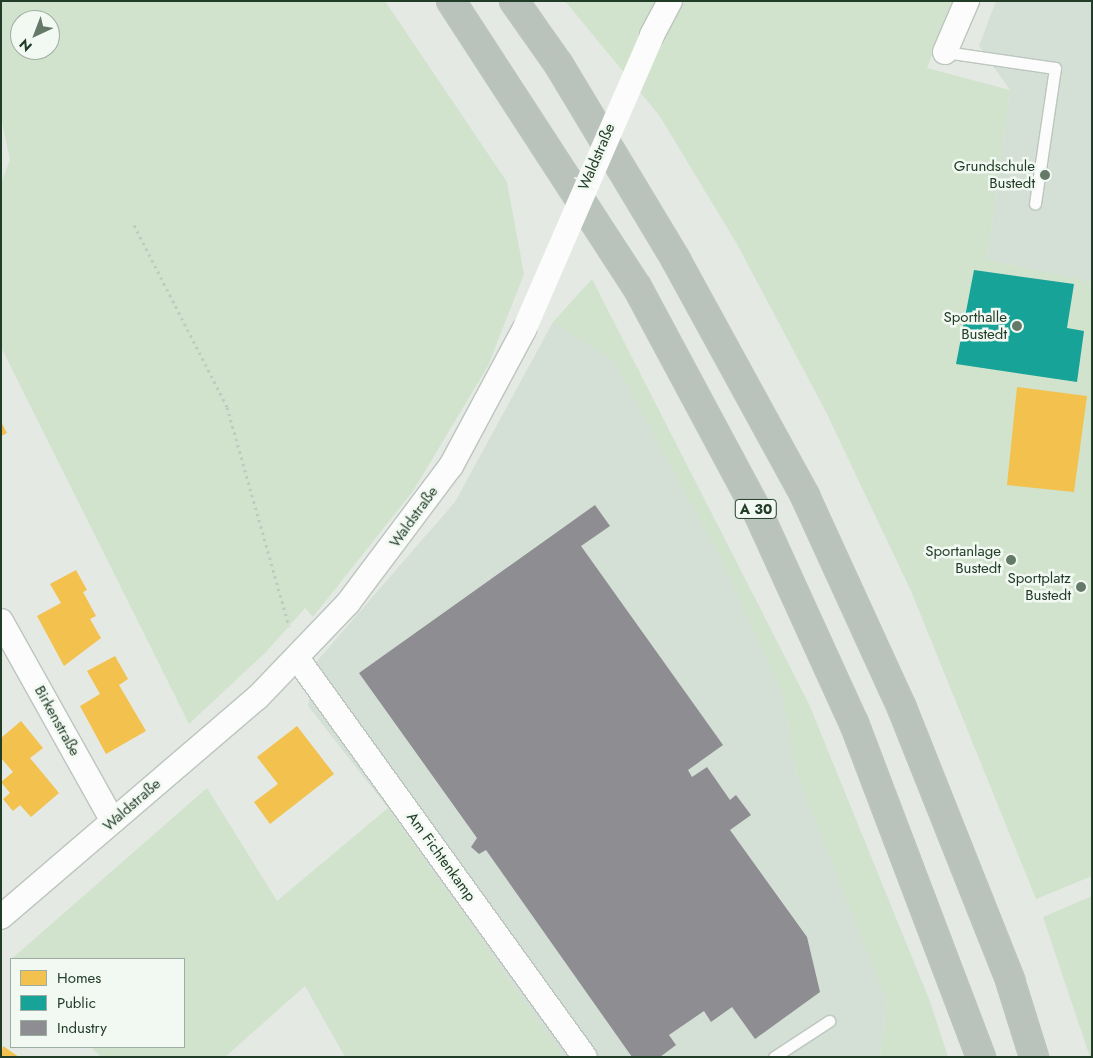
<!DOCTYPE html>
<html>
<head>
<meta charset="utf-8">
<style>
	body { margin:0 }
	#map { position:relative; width:1093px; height:1058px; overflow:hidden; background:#e4e9e4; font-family:Jost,sans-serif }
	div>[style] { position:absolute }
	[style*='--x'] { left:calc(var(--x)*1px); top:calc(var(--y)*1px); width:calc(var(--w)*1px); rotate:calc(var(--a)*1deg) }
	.built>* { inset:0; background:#d4dfd5 }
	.green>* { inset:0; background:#d1e3cd }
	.homes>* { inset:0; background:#f2c14e }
	.public>* { inset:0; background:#17a398 }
	.industry>* { inset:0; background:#8d8d92 }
	.path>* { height:3px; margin-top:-1.5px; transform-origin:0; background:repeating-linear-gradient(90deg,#c1c9c2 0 2.5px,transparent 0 6.5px) }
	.roads { filter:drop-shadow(1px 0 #bcc5be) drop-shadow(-1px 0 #bcc5be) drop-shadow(0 1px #bcc5be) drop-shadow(0 -1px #bcc5be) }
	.lane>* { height:11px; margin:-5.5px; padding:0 5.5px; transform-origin:5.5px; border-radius:5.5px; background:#fbfcfb }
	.street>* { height:24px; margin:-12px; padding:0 12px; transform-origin:12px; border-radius:12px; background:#fbfcfb }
	.highway>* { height:28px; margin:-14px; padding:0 14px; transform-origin:14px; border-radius:14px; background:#bac2bc }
	.street-bridge>* { height:24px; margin:-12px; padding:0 12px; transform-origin:12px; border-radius:12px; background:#fbfcfb }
	.dots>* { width:14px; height:14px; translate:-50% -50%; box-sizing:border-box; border:2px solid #f2f8f2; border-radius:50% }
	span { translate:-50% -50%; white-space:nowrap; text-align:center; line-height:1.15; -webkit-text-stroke:5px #f2f8f2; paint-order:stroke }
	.shield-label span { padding:1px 4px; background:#f2f8f2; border:1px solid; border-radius:4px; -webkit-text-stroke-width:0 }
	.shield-label { font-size:14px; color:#213d27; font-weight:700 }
	.street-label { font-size:15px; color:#213d27 }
	.poi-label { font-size:15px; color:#213d27 }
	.right { translate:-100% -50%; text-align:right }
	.frame { position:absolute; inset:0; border:2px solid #213d27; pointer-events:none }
	.legend { position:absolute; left:10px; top:958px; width:175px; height:90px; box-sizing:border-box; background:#f2f8f2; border:1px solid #9eada1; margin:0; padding:6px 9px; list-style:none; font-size:15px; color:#213d27 }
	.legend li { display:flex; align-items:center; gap:10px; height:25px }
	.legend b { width:25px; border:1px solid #9eada1 }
	.north { position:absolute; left:10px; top:10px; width:50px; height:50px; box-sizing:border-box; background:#f2f8f2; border:1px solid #9eada1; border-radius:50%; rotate:223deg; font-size:14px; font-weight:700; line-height:20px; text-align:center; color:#213d27 }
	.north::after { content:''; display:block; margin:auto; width:18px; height:22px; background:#657969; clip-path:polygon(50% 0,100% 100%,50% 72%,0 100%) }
</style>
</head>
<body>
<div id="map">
	<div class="built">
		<div style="clip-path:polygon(996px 1px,1092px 1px,1092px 299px,1090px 281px,987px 260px,1010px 90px,979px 46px)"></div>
		<div style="clip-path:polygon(553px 322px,614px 360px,720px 557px,783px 695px,796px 772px,887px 1002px,880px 1057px,563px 1057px,388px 808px,308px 706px,317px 661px,455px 502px)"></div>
	</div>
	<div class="green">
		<div style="clip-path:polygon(evenodd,1px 1px,385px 1px,507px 182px,524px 274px,488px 366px,413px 491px,313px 617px,305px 608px,266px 652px,189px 724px,1px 347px,1px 183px,10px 160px,1px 117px,1px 1px,20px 20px,50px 20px,50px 50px,20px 50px,20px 20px)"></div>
		<div style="clip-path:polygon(565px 1px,952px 1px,927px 68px,1010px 90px,987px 260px,1090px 281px,1092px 299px,1092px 876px,1036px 899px,911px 591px,826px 412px,737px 244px,659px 115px)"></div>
		<div style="clip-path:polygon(592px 279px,809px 704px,931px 1004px,948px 1057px,880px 1057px,887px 1002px,796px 772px,783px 695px,720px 557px,614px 361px,553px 322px)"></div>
		<div style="clip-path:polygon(207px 788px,277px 901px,388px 808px,563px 1057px,345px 1057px,305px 986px,225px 1057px,101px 1057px,91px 1047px,184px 1047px,184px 959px,9px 961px)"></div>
		<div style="clip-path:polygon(1092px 896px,1092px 1057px,1090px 1057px,1043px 917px)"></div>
	</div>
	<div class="homes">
		<div style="clip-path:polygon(1017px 387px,1087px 396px,1074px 492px,1007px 485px)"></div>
		<div style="clip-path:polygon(1px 422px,7px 433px,1px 436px)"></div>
		<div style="clip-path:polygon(76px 570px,87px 590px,83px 592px,96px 616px,90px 619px,101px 638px,64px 666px,37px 616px,61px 603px,50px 584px)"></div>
		<div style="clip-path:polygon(115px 656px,128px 679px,119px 685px,146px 731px,106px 754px,80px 706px,100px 694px,87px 671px)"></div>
		<div style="clip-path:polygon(21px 721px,43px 748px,30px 758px,59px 793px,31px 817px,20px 805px,13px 811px,3px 799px,10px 793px,1px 782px,13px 772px,1px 758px,1px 738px)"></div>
		<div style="clip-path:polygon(297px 726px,334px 774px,270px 824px,254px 802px,278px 784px,257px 757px)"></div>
		<div style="clip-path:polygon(3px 1046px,19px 1057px,1px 1057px)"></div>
	</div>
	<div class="public">
		<div style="clip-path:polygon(974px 270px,1074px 284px,1067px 328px,1084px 331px,1077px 382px,956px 364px)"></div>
	</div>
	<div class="industry">
		<div style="clip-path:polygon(595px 505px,610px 526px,581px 546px,723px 745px,688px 770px,692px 777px,707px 767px,730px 800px,736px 795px,751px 815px,730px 830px,807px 937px,820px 992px,755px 1039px,732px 1007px,711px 1022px,704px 1011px,669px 1035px,676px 1045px,660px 1057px,632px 1057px,486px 850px,479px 854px,471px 847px,477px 838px,359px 673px)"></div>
	</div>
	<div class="path">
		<div style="--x:134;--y:225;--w:204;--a:62.9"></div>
		<div style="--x:227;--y:407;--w:228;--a:74.2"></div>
	</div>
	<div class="roads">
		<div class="lane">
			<div style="--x:945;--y:52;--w:111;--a:8.3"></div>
			<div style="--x:1055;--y:68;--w:137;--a:98.4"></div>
			<div style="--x:774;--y:1057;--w:66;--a:-33.2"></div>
		</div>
		<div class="street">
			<div style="--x:652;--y:35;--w:38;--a:-62"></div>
			<div style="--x:945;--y:52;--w:56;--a:-66.7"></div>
			<div style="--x:1;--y:621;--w:229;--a:60.8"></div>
			<div style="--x:297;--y:658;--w:492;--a:54.2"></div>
			<div style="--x:1;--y:917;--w:338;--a:-40.6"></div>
			<div style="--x:258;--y:697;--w:130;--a:-46.2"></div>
			<div style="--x:348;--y:603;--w:171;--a:-53.1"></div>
			<div style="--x:451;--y:466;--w:154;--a:-61.8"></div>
		</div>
		<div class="highway">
			<div style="--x:451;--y:1;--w:341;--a:57"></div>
			<div style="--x:637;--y:287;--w:259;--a:61.8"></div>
			<div style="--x:759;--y:515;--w:229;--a:65.5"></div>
			<div style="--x:854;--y:723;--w:357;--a:69.2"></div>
			<div style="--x:514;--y:1;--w:78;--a:54.9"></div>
			<div style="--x:559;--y:65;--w:227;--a:59"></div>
			<div style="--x:676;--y:260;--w:269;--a:61.3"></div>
			<div style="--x:805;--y:496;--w:233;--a:65.4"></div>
			<div style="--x:902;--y:708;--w:293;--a:68.3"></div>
			<div style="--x:1010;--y:980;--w:81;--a:72.7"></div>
		</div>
	</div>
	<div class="street-bridge">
		<div style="--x:524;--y:330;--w:322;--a:-66.5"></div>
	</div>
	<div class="dots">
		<div style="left:1045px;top:175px;background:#657969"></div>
		<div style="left:1017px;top:326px;background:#657969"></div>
		<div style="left:1011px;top:560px;background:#657969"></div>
		<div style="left:1081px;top:587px;background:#657969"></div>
	</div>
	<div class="shield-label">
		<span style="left:756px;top:509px">A 30</span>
	</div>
	<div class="street-label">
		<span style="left:597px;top:157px;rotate:-67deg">Waldstraße</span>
		<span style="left:414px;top:517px;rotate:-54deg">Waldstraße</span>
		<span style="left:57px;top:721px;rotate:61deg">Birkenstraße</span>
		<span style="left:132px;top:805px;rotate:-41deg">Waldstraße</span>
		<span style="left:441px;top:857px;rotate:54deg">Am Fichtenkamp</span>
	</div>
	<div class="poi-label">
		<span class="right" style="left:1035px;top:175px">Grundschule<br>Bustedt</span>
		<span class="right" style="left:1007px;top:326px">Sporthalle<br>Bustedt</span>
		<span class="right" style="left:1001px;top:560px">Sportanlage<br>Bustedt</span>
		<span class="right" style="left:1071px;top:587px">Sportplatz<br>Bustedt</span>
	</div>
	<div class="frame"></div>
	<ul class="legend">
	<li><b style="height:14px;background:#f2c14e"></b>Homes</li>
	<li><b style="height:14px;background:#17a398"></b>Public</li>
	<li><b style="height:14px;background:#8d8d92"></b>Industry</li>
	</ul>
	<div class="north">N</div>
</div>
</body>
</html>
